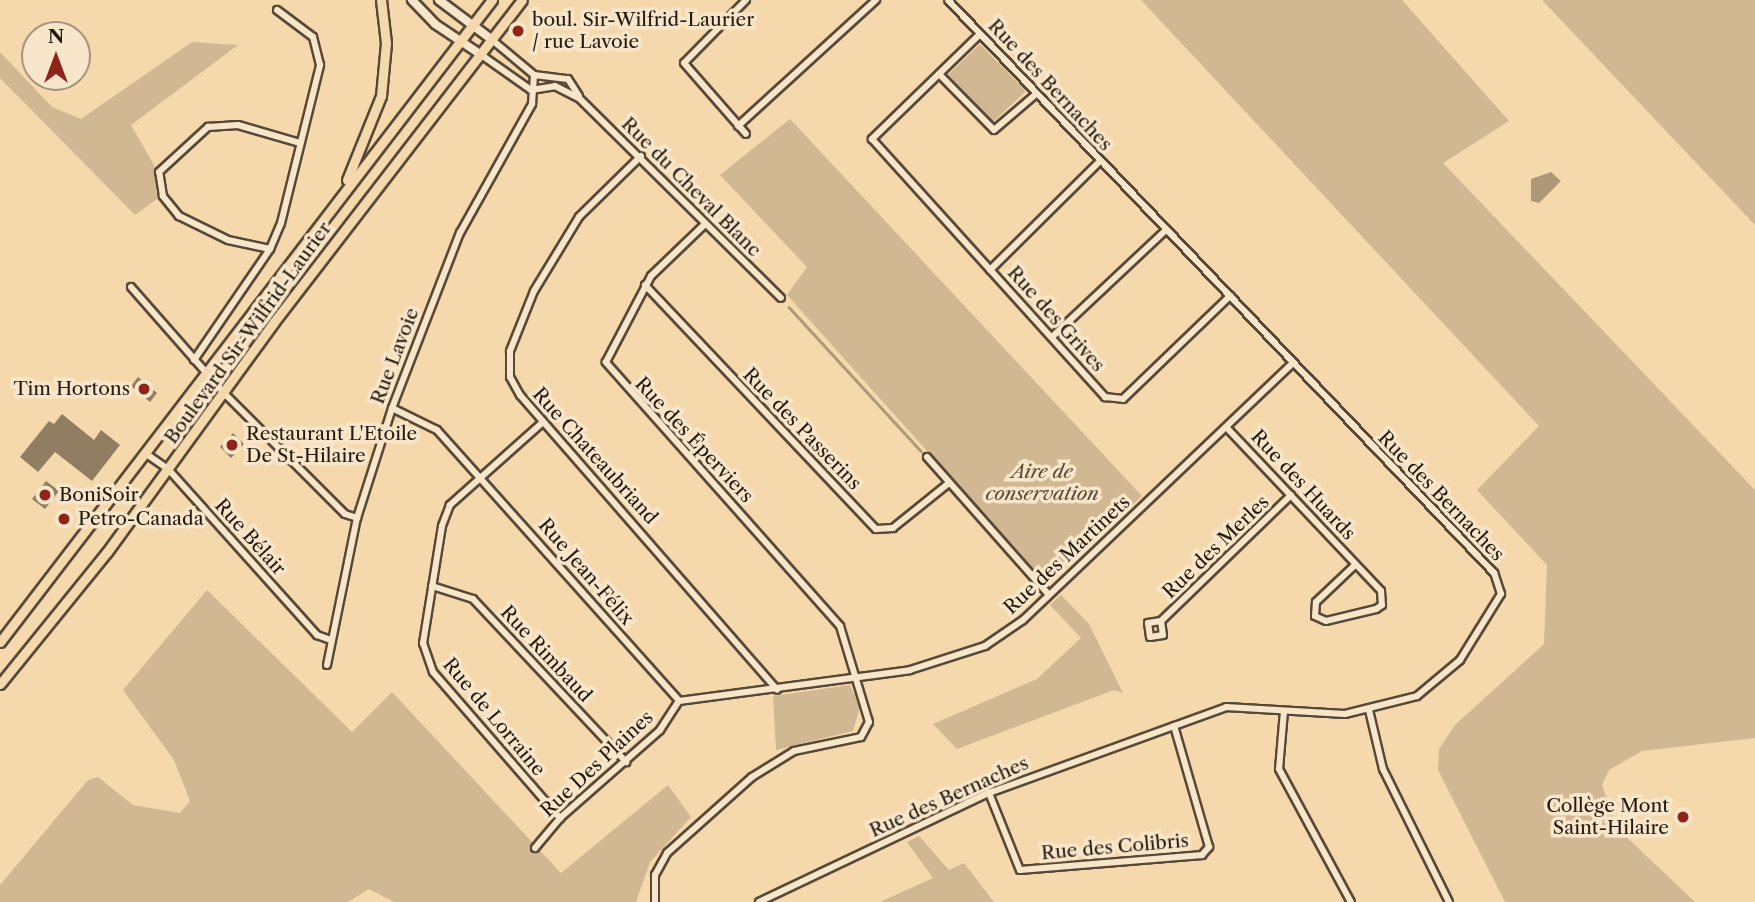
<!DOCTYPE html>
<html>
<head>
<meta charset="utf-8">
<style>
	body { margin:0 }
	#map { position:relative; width:1755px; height:902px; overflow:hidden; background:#f5d9ad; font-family:"Libre Caslon Text",serif }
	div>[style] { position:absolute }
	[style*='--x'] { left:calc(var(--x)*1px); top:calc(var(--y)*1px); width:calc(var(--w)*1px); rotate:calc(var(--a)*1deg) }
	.green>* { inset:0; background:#d1b892 }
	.water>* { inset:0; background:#ae9878 }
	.stream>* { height:2.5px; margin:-1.25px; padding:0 1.25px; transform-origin:1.25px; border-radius:1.25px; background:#ae9878 }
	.building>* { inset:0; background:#917d62 }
	.roads { filter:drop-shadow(2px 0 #584937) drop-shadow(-2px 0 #584937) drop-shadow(0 2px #584937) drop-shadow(0 -2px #584937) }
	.street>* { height:6px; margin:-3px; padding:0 3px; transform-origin:3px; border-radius:3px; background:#f8e6ca }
	.secondary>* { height:8px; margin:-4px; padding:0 4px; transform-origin:4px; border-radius:4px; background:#f8e6ca }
	.primary>* { height:9px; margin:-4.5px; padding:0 4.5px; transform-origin:4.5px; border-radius:4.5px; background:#f5d9ad }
	.dots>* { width:19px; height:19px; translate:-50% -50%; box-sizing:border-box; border:4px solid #f8e6ca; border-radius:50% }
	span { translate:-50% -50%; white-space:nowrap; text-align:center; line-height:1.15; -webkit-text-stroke:7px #f8e6ca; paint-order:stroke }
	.poi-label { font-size:19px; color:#241910 }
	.left { translate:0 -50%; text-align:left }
	.right { translate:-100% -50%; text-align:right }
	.street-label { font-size:19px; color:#241910 }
	.park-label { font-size:19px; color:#584937; font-style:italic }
	.north { position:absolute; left:21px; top:21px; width:70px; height:70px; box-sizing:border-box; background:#f8e6ca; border:2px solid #a39480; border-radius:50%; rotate:0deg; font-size:19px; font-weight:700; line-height:28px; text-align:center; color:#241910 }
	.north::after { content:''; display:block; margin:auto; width:24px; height:32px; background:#8f2418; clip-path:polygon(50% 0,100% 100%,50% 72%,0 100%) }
</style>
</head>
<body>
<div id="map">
	<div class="green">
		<div style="clip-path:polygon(1141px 0,1402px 0,1509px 121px,1443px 163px,1755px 490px,1755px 738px,1642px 751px,1609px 770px,1602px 785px,1618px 829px,1695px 902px,1505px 902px,1438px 770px,1439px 749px,1455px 725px,1544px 644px,1547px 565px,1477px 490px,1539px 426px)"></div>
		<div style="clip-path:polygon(1542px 0,1755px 0,1755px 225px)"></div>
		<div style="clip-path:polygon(192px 42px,238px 45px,131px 125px,154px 165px,157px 199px,135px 215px,0 78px,0 52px,52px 107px,81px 119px)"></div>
		<div style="clip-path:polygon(980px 44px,1026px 91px,992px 123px,948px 75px)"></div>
		<div style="clip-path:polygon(790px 119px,1142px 496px,1052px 580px,1042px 579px,787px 295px,807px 267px,720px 175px)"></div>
		<div style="clip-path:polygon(207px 590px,352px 732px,392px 692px,561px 873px,668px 785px,691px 817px,650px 862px,636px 902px,394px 902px,369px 889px,348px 902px,0 902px,0 885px,88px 780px,98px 777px,133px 805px,180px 813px,190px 801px,174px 760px,123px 690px)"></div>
		<div style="clip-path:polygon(1061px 595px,1089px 624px,1123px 693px,1114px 690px,957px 749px,933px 724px,1037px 679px,1081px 638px,1050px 605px)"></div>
		<div style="clip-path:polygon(850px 685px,860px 707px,853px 731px,776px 750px,773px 696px)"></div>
		<div style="clip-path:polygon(919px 836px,949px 870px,964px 863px,994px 902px,880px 902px,933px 878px,907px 842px)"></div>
	</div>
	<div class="water">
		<div style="clip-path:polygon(1551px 172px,1561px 181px,1539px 203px,1531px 201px,1531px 179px)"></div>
	</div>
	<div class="stream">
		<div style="--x:789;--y:307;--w:195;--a:47.5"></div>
	</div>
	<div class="building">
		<div style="clip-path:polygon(138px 377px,157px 393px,150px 402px,131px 386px)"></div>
		<div style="clip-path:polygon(62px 414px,94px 440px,101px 430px,120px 445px,92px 481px,55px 452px,38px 472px,20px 457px,49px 421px,54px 424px)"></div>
		<div style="clip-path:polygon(233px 433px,244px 444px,231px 458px,220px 447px)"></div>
		<div style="clip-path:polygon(46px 481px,59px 491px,45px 509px,32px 499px)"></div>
	</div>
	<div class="roads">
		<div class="street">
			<div style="--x:746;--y:0;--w:88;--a:134.5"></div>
			<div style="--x:684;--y:63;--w:94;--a:48.9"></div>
			<div style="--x:980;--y:34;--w:151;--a:135.8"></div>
			<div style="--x:872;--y:139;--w:348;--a:47.9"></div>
			<div style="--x:1105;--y:397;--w:18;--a:6"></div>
			<div style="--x:1123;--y:399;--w:149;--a:-43.9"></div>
			<div style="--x:491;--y:39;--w:56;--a:39.9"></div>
			<div style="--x:534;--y:75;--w:34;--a:7"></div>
			<div style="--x:568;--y:79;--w:20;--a:57"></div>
			<div style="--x:480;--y:54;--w:62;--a:35.2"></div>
			<div style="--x:531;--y:90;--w:24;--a:-9"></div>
			<div style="--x:555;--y:86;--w:27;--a:27"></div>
			<div style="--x:579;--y:98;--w:284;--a:44.7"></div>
			<div style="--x:939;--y:74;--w:78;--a:45.5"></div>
			<div style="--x:994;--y:130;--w:55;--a:-40.6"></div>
			<div style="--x:738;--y:126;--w:187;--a:-42.4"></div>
			<div style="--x:641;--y:156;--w:87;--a:135.5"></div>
			<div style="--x:579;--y:217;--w:87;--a:121.3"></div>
			<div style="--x:534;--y:291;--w:65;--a:111.8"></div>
			<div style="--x:510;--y:351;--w:26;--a:90"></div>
			<div style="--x:510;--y:377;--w:21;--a:61"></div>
			<div style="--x:520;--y:395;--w:391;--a:48.9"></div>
			<div style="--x:270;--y:249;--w:43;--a:-167.9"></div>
			<div style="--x:228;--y:240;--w:55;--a:-153.9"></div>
			<div style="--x:179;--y:216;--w:26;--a:-129"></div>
			<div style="--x:163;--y:196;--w:24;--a:-99"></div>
			<div style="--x:159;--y:172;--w:67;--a:-42.6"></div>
			<div style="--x:208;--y:127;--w:30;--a:-4"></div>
			<div style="--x:238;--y:125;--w:65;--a:16.2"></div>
			<div style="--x:990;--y:270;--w:155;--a:-44.7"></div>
			<div style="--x:645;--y:285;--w:336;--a:46.6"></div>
			<div style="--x:876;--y:529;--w:17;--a:-3"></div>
			<div style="--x:893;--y:528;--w:72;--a:-38.8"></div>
			<div style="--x:131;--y:287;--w:144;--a:48.7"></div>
			<div style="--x:226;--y:395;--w:168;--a:45"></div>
			<div style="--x:345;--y:514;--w:13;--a:18"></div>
			<div style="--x:1052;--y:337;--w:155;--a:-43.2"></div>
			<div style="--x:194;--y:360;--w:135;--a:-55.6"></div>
			<div style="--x:270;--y:249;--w:28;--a:-67"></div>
			<div style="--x:281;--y:223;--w:163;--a:-76.1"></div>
			<div style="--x:320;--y:65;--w:29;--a:-104"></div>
			<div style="--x:313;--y:37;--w:45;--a:-143.1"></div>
			<div style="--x:392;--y:408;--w:50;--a:26.1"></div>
			<div style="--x:437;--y:430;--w:363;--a:48.2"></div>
			<div style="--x:543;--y:422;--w:125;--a:138.3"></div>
			<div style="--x:450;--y:505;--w:22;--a:111"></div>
			<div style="--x:442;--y:526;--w:119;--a:99.2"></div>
			<div style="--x:423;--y:643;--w:31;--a:71"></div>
			<div style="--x:433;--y:672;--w:194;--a:49"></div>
			<div style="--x:1227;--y:428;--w:224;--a:46.6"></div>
			<div style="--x:1381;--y:591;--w:14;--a:86"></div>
			<div style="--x:1382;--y:605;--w:7;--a:146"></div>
			<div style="--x:1376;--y:609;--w:51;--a:166.5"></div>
			<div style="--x:1326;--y:621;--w:12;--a:-156"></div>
			<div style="--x:1315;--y:616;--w:14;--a:-86"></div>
			<div style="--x:1316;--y:602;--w:54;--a:-43.5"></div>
			<div style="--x:145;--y:453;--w:29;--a:35"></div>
			<div style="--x:169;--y:470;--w:222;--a:48.1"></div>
			<div style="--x:317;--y:635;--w:15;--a:20"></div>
			<div style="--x:927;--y:457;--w:183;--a:48.5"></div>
			<div style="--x:432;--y:586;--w:43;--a:17.6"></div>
			<div style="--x:473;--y:599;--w:224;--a:46.8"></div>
			<div style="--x:1161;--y:621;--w:14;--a:82"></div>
			<div style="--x:1163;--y:635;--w:13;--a:171"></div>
			<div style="--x:1150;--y:637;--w:14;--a:-98"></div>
			<div style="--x:1148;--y:623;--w:13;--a:-9"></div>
			<div style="--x:1161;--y:621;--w:181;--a:-44.1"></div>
			<div style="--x:327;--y:665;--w:150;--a:-78.5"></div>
			<div style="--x:357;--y:518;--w:115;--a:-72.3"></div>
			<div style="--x:392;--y:408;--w:188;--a:-68.8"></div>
			<div style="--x:460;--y:233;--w:148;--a:-60.8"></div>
			<div style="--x:532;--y:104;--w:29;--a:-86"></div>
			<div style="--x:679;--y:701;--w:233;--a:-7.6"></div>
			<div style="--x:910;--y:670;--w:79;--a:-17.7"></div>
			<div style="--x:985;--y:646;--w:46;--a:-34.4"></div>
			<div style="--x:1023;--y:620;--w:370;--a:-43.6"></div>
			<div style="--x:1369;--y:710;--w:61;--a:76.7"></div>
			<div style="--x:1383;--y:769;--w:148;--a:63.6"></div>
			<div style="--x:1284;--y:711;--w:58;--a:94.9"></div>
			<div style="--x:1279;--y:769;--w:151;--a:61.6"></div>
			<div style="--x:989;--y:793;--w:83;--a:68.1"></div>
			<div style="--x:1020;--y:870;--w:183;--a:-4.7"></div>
			<div style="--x:1202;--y:855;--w:11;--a:-49"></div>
			<div style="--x:1209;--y:847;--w:126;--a:-106.1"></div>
			<div style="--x:535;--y:848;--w:39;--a:-50"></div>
			<div style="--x:560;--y:818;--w:133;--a:-41.3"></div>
			<div style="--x:660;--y:730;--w:35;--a:-57"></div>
			<div style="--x:655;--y:902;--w:27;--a:-90"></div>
			<div style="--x:655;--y:875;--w:25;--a:-61"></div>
			<div style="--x:667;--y:853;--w:114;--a:-41.8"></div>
			<div style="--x:752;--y:777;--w:49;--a:-31.8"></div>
			<div style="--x:794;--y:751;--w:68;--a:-11.8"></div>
			<div style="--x:861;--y:737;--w:17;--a:-62"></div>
			<div style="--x:869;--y:722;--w:100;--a:-106.8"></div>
			<div style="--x:840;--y:626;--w:353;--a:-131.6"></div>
			<div style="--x:606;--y:362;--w:97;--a:-62.4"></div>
			<div style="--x:651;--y:276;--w:75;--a:-43.9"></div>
			<div style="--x:759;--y:902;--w:255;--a:-25.4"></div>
			<div style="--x:989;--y:793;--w:252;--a:-19.9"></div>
			<div style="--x:1226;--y:707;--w:119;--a:3.4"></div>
			<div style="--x:1345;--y:714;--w:74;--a:-14"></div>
			<div style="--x:1417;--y:696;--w:56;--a:-39.9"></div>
			<div style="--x:1460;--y:660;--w:78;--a:-58.2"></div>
			<div style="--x:1501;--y:594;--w:22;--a:-108"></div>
			<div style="--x:1494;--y:573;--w:791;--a:-133.62"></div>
		</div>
		<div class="secondary">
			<div style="--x:412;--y:0;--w:33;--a:46"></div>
			<div style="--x:435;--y:24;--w:54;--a:33.7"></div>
			<div style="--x:439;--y:0;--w:65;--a:36.9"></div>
		</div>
		<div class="primary">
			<div style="--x:347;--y:180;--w:91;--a:-68"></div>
			<div style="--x:381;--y:96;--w:53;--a:-84.6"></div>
			<div style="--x:386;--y:43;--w:43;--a:-96.6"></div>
			<div style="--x:0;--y:642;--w:809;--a:-52.54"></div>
			<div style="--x:0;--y:684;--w:170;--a:-51"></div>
			<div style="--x:107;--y:552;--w:284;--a:-54"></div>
			<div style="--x:274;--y:322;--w:406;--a:-52.4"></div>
		</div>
	</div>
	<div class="dots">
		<div style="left:518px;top:31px;background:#8f2418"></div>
		<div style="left:144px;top:389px;background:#8f2418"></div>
		<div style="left:232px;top:445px;background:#8f2418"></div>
		<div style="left:45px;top:495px;background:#8f2418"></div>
		<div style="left:64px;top:519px;background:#8f2418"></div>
		<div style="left:1683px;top:817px;background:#8f2418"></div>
	</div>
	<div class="poi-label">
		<span class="left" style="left:532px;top:31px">boul. Sir-Wilfrid-Laurier<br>/ rue Lavoie</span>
		<span class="right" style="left:130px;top:389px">Tim Hortons</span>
		<span class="left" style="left:246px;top:445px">Restaurant L'Etoile<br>De St-Hilaire</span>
		<span class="left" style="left:59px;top:495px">BoniSoir</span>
		<span class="left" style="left:78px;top:519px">Petro-Canada</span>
		<span class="right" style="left:1669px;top:817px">Collège Mont<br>Saint-Hilaire</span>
	</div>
	<div class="street-label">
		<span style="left:1050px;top:85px;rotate:47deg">Rue des Bernaches</span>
		<span style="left:691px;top:187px;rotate:45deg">Rue du Cheval Blanc</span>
		<span style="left:1056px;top:319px;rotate:48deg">Rue des Grives</span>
		<span style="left:248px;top:333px;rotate:-54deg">Boulevard Sir-Wilfrid-Laurier</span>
		<span style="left:395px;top:356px;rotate:-69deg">Rue Lavoie</span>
		<span style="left:802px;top:429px;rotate:46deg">Rue des Passerins</span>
		<span style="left:694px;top:440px;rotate:47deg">Rue des Éperviers</span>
		<span style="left:595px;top:456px;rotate:48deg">Rue Chateaubriand</span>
		<span style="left:1303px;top:485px;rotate:47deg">Rue des Huards</span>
		<span style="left:1441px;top:496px;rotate:46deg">Rue des Bernaches</span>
		<span style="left:250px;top:537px;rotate:48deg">Rue Bélair</span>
		<span style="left:1216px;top:547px;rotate:-44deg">Rue des Merles</span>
		<span style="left:1067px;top:555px;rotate:-43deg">Rue des Martinets</span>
		<span style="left:586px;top:572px;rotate:49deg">Rue Jean-Félix</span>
		<span style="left:546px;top:654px;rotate:47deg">Rue Rimbaud</span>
		<span style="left:494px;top:717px;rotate:50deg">Rue de Lorraine</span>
		<span style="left:597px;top:764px;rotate:-43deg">Rue Des Plaines</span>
		<span style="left:949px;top:797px;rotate:-24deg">Rue des Bernaches</span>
		<span style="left:1115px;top:847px;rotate:-5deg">Rue des Colibris</span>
	</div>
	<div class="park-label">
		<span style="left:1042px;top:483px">Aire de<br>conservation</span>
	</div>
	<div class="north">N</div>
</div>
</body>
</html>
